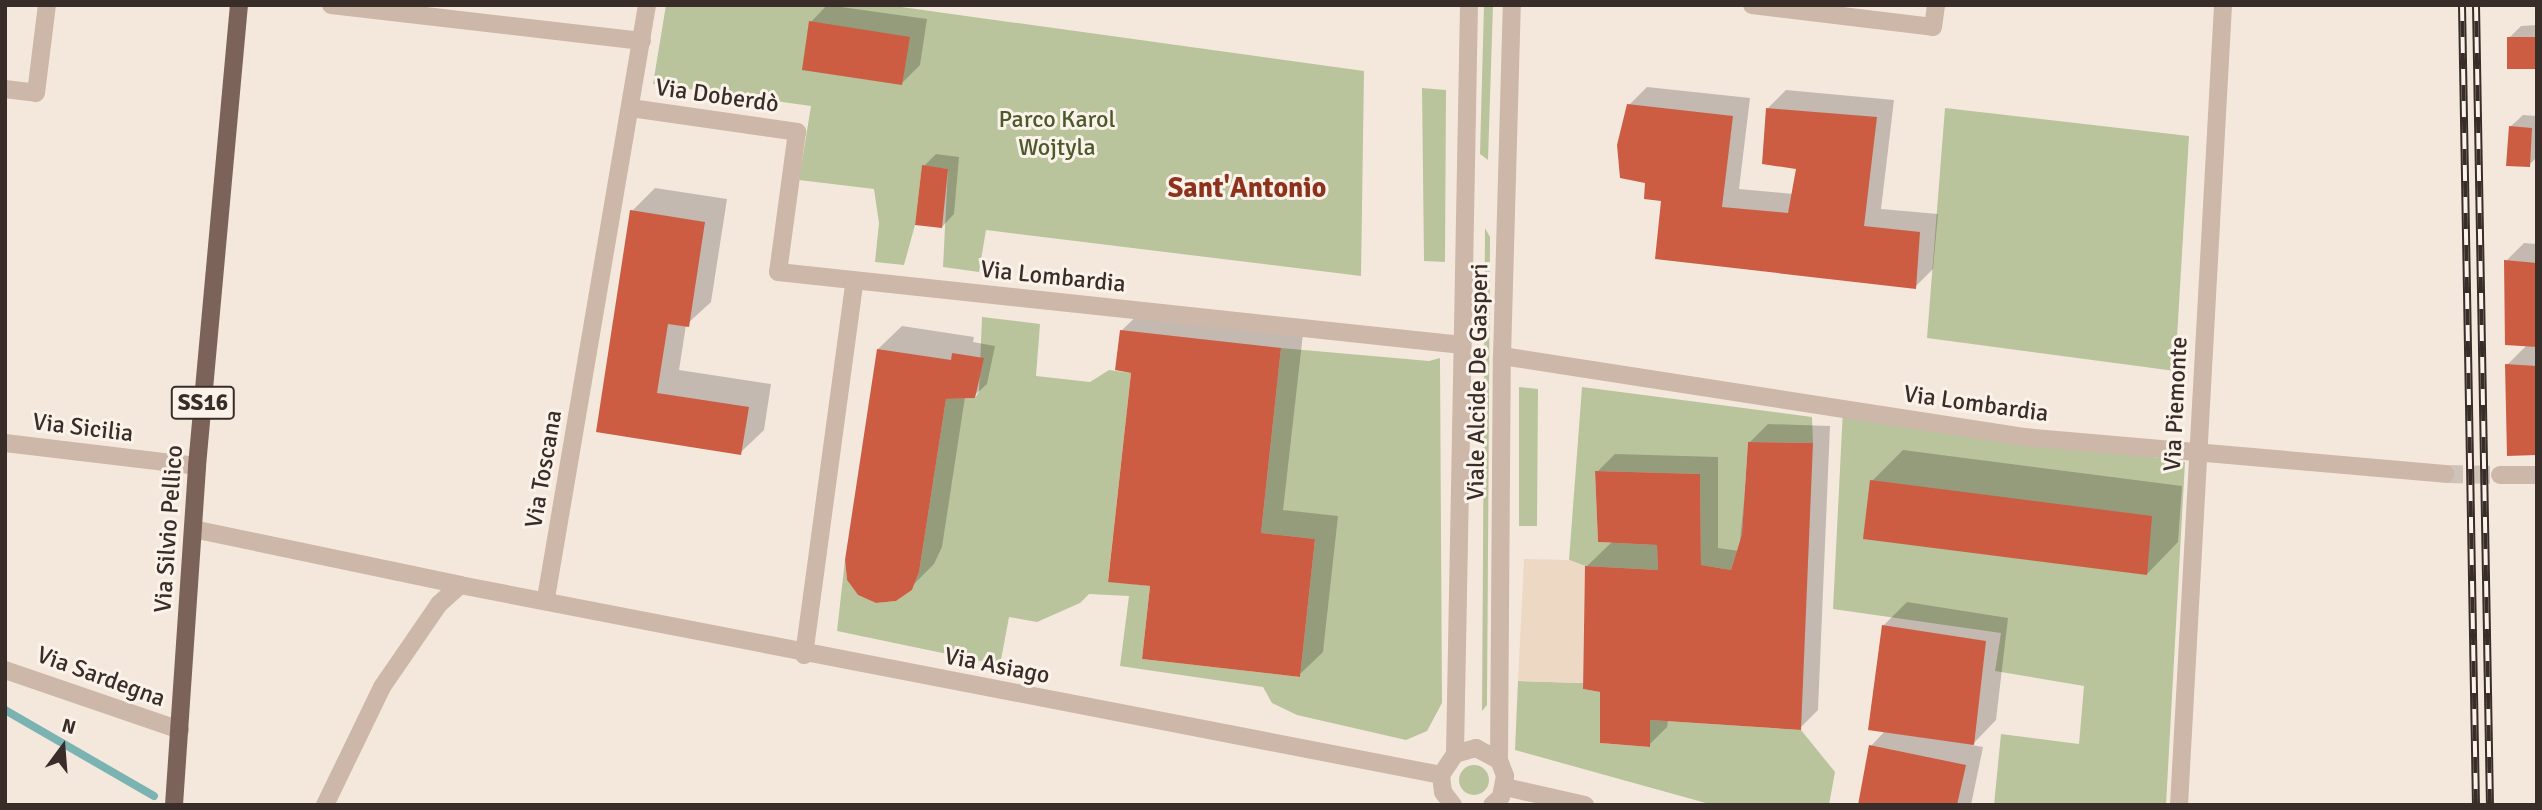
<!DOCTYPE html>
<html>
<head>
<meta charset="utf-8">
<style>
	body { margin:0 }
	#map { position:relative; width:2542px; height:810px; overflow:hidden; background:#f4e8dd; font-family:Signika,sans-serif }
	div>[style] { position:absolute }
	[style*='--x'] { left:calc(var(--x)*1px); top:calc(var(--y)*1px); width:calc(var(--w)*1px); rotate:calc(var(--a)*1deg) }
	.green>* { inset:0; background:#b9c49c }
	.round { border-radius:50% }
	.plaza>* { inset:0; background:#edd8c4 }
	.shadow>* { inset:0; background:#0003 }
	.stream>* { height:8px; margin:-4px; padding:0 4px; transform-origin:4px; border-radius:4px; background:#7ab3b2 }
	.building>* { inset:0; background:#cc5d43 }
	.minor-tunnel>* { height:18px; margin-top:-9px; transform-origin:0; background:repeating-linear-gradient(90deg,#cfc3b9 0 18px,transparent 0 27px) }
	.minor>* { height:18px; margin:-9px; padding:0 9px; transform-origin:9px; border-radius:9px; background:#cdb7a8 }
	.major>* { height:18px; margin:-9px; padding:0 9px; transform-origin:9px; border-radius:9px; background:#7c6359 }
	.rail>* { height:8px; margin-top:-4px; transform-origin:0; background:repeating-linear-gradient(90deg,#fbf2ea 0 16px,#392d29 0 32px); box-sizing:border-box; border-block:2px solid #392d29 }
	span { translate:-50% -50%; white-space:nowrap; text-align:center; line-height:1.15; -webkit-text-stroke:6px #fbf2ea; paint-order:stroke }
	.shield-label span { padding:2px 5px; background:#fbf2ea; border:2px solid; border-radius:5px; -webkit-text-stroke-width:0 }
	.shield-label { font-size:23px; color:#392d29; font-weight:700 }
	.street-label { font-size:24px; color:#392d29 }
	.park-label { font-size:24px; color:#4b592b }
	.quarter-label { font-size:28px; color:#8d321d; font-weight:700 }
	.frame { position:absolute; inset:0; border:7px solid #392d29; pointer-events:none }
	.north { position:absolute; left:28px; top:712px; width:70px; height:70px; -webkit-text-stroke:5px #fbf2ea; paint-order:stroke; rotate:16deg; font-size:19px; font-weight:700; line-height:28px; text-align:center; color:#392d29 }
	.north::after { content:''; display:block; margin:auto; width:24px; height:32px; background:#392d29; clip-path:polygon(50% 0,100% 100%,50% 72%,0 100%) }
</style>
</head>
<body>
<div id="map">
	<div class="green">
		<div style="clip-path:polygon(666px 5px,887px 5px,1364px 71px,1361px 276px,986px 230px,979px 272px,943px 267px,948px 169px,922px 166px,915px 225px,904px 265px,875px 262px,879px 223px,874px 189px,799px 180px,811px 106px,653px 84px)"></div>
		<div style="clip-path:polygon(1484px 5px,1493px 5px,1488px 160px,1480px 154px)"></div>
		<div style="clip-path:polygon(1422px 88px,1446px 90px,1445px 262px,1424px 261px)"></div>
		<div style="clip-path:polygon(1945px 108px,2189px 136px,2175px 371px,1927px 338px)"></div>
		<div style="clip-path:polygon(1485px 228px,1490px 237px,1489px 403px,1487px 705px,1482px 711px)"></div>
		<div style="clip-path:polygon(982px 317px,1040px 324px,1036px 376px,1090px 382px,1109px 370px,1131px 373px,1108px 581px,1150px 586px,1142px 659px,1300px 677px,1315px 539px,1261px 533px,1281px 348px,1429px 361px,1440px 358px,1442px 703px,1427px 731px,1406px 740px,1297px 715px,1272px 703px,1263px 687px,1120px 666px,1129px 596px,1089px 594px,1080px 603px,1037px 622px,1009px 617px,1000px 665px,837px 631px,845px 560px,847px 580px,858px 595px,876px 603px,896px 601px,912px 590px,919px 572px,946px 399px,975px 398px,979px 392px)"></div>
		<div style="clip-path:polygon(1519px 387px,1538px 389px,1537px 526px,1519px 526px)"></div>
		<div style="clip-path:polygon(1582px 387px,1812px 417px,1813px 443px,1748px 442px,1742px 534px,1731px 570px,1701px 565px,1700px 474px,1595px 471px,1598px 542px,1657px 545px,1658px 570px,1585px 566px,1569px 560px)"></div>
		<div style="clip-path:polygon(1843px 409px,2185px 462px,2166px 805px,1994px 805px,2001px 734px,2079px 744px,2084px 686px,1995px 671px,2001px 633px,1833px 609px)"></div>
		<div style="clip-path:polygon(1518px 681px,1583px 683px,1583px 689px,1600px 692px,1600px 743px,1650px 747px,1650px 720px,1801px 730px,1835px 772px,1829px 805px,1713px 805px,1515px 750px)"></div>
		<div class="round" style="left:1459px;top:765px;width:30px;height:30px"></div>
	</div>
	<div class="plaza">
		<div style="clip-path:polygon(1524px 559px,1569px 560px,1585px 566px,1583px 683px,1518px 681px)"></div>
	</div>
	<div class="shadow">
		<div style="clip-path:polygon(827px 5px,927px 19px,920px 65px,901px 84px,811px 22px)"></div>
		<div style="clip-path:polygon(2537px 25px,2537px 67px,2509px 38px,2521px 26px)"></div>
		<div style="clip-path:polygon(1647px 87px,1750px 98px,1739px 189px,1793px 194px,1798px 168px,1768px 108px,1786px 90px,1894px 100px,1881px 209px,1938px 214px,1933px 269px,1915px 287px,1663px 200px,1647px 182px,1629px 105px)"></div>
		<div style="clip-path:polygon(2523px 115px,2537px 116px,2537px 157px,2529px 165px,2510px 127px)"></div>
		<div style="clip-path:polygon(936px 154px,959px 157px,954px 214px,942px 227px,924px 166px)"></div>
		<div style="clip-path:polygon(655px 188px,727px 199px,711px 302px,686px 325px,679px 370px,771px 384px,764px 430px,740px 453px,598px 431px,632px 211px)"></div>
		<div style="clip-path:polygon(2524px 243px,2537px 244px,2537px 453px,2507px 365px,2528px 344px,2506px 261px)"></div>
		<div style="clip-path:polygon(1145px 308px,1304px 325px,1283px 510px,1338px 516px,1323px 652px,1299px 675px,1152px 585px,1133px 371px,1121px 331px)"></div>
		<div style="clip-path:polygon(902px 326px,974px 337px,973px 342px,995px 346px,987px 384px,974px 396px,965px 397px,942px 547px,934px 564px,910px 588px,878px 349px)"></div>
		<div style="clip-path:polygon(1768px 424px,1830px 426px,1818px 710px,1800px 728px,1668px 720px,1667px 727px,1649px 745px,1602px 687px,1586px 567px,1613px 541px,1597px 472px,1615px 454px,1718px 457px,1718px 548px,1739px 551px,1750px 442px)"></div>
		<div style="clip-path:polygon(1903px 450px,2182px 486px,2178px 542px,2147px 574px,1872px 481px)"></div>
		<div style="clip-path:polygon(1907px 602px,2008px 618px,1996px 720px,1972px 745px,1983px 747px,1971px 805px,1860px 805px,1871px 746px,1885px 731px,1883px 626px)"></div>
	</div>
	<div class="stream">
		<div style="--x:5;--y:710;--w:172;--a:30"></div>
	</div>
	<div class="building">
		<div style="clip-path:polygon(809px 21px,910px 37px,902px 85px,802px 70px)"></div>
		<div style="clip-path:polygon(2507px 37px,2537px 37px,2537px 69px,2507px 69px)"></div>
		<div style="clip-path:polygon(1627px 104px,1733px 116px,1722px 207px,1788px 213px,1796px 169px,1762px 164px,1766px 108px,1877px 117px,1864px 226px,1920px 232px,1916px 289px,1655px 259px,1661px 201px,1644px 199px,1645px 183px,1620px 178px,1617px 145px)"></div>
		<div style="clip-path:polygon(2509px 126px,2532px 128px,2530px 167px,2506px 166px)"></div>
		<div style="clip-path:polygon(922px 165px,948px 169px,942px 228px,915px 225px)"></div>
		<div style="clip-path:polygon(630px 210px,705px 222px,689px 327px,668px 324px,657px 393px,749px 407px,741px 455px,596px 432px)"></div>
		<div style="clip-path:polygon(2504px 260px,2537px 263px,2537px 347px,2505px 345px)"></div>
		<div style="clip-path:polygon(1120px 330px,1281px 348px,1261px 533px,1315px 539px,1300px 677px,1142px 659px,1150px 586px,1108px 582px,1131px 373px,1115px 370px)"></div>
		<div style="clip-path:polygon(877px 349px,951px 360px,952px 353px,984px 358px,975px 398px,946px 399px,919px 572px,912px 590px,896px 601px,876px 603px,858px 595px,847px 580px,845px 560px)"></div>
		<div style="clip-path:polygon(2505px 364px,2537px 366px,2537px 455px,2507px 456px)"></div>
		<div style="clip-path:polygon(1748px 442px,1813px 443px,1801px 730px,1650px 720px,1650px 747px,1600px 743px,1600px 692px,1583px 689px,1585px 566px,1658px 570px,1657px 545px,1598px 542px,1595px 471px,1700px 474px,1701px 565px,1731px 570px,1742px 534px)"></div>
		<div style="clip-path:polygon(1870px 480px,2152px 516px,2147px 575px,1863px 539px)"></div>
		<div style="clip-path:polygon(1882px 625px,1986px 641px,1974px 745px,1868px 730px)"></div>
		<div style="clip-path:polygon(1869px 745px,1966px 765px,1957px 805px,1858px 805px)"></div>
	</div>
	<div class="minor-tunnel">
		<div style="--x:2445;--y:474;--w:55;--a:1"></div>
	</div>
	<div class="minor">
		<div style="--x:331;--y:5;--w:313;--a:6.6"></div>
		<div style="--x:1752;--y:5;--w:182;--a:6.9"></div>
		<div style="--x:1933;--y:27;--w:22;--a:-82"></div>
		<div style="--x:5;--y:89;--w:31;--a:7"></div>
		<div style="--x:36;--y:93;--w:89;--a:-82.9"></div>
		<div style="--x:631;--y:108;--w:168;--a:8.2"></div>
		<div style="--x:797;--y:132;--w:141;--a:97.7"></div>
		<div style="--x:778;--y:272;--w:688;--a:6.09"></div>
		<div style="--x:1502;--y:356;--w:528;--a:8.82"></div>
		<div style="--x:2024;--y:437;--w:423;--a:5"></div>
		<div style="--x:5;--y:443;--w:193;--a:6.8"></div>
		<div style="--x:2500;--y:475;--w:37;--a:0"></div>
		<div style="--x:193;--y:529;--w:273;--a:11.8"></div>
		<div style="--x:546;--y:598;--w:602;--a:-80.33"></div>
		<div style="--x:804;--y:655;--w:378;--a:-82.3"></div>
		<div style="--x:5;--y:670;--w:185;--a:18.9"></div>
		<div style="--x:1455;--y:754;--w:749;--a:-88.93"></div>
		<div style="--x:1499;--y:760;--w:404;--a:-89.6"></div>
		<div style="--x:1502;--y:356;--w:351;--a:-88.4"></div>
		<div style="--x:1505;--y:787;--w:82;--a:12.7"></div>
		<div style="--x:325;--y:805;--w:131;--a:-64.2"></div>
		<div style="--x:382;--y:687;--w:101;--a:-55.5"></div>
		<div style="--x:439;--y:604;--w:28;--a:-42"></div>
		<div style="--x:460;--y:585;--w:999;--a:10.96"></div>
		<div style="--x:1453;--y:805;--w:16;--a:-128"></div>
		<div style="--x:1443;--y:792;--w:17;--a:-97"></div>
		<div style="--x:1441;--y:775;--w:25;--a:-56"></div>
		<div style="--x:1455;--y:754;--w:22;--a:-16"></div>
		<div style="--x:1476;--y:748;--w:26;--a:28"></div>
		<div style="--x:1499;--y:760;--w:17;--a:69"></div>
		<div style="--x:1505;--y:776;--w:21;--a:101"></div>
		<div style="--x:1501;--y:797;--w:12;--a:138"></div>
		<div style="--x:2179;--y:805;--w:801;--a:-86.85"></div>
	</div>
	<div class="major">
		<div style="--x:174;--y:805;--w:340;--a:-86.1"></div>
		<div style="--x:197;--y:466;--w:463;--a:-84.8"></div>
	</div>
	<div class="rail">
		<div style="--x:2462;--y:5;--w:800;--a:89"></div>
		<div style="--x:2476;--y:5;--w:800;--a:89"></div>
	</div>
	<div class="shield-label">
		<span style="left:203px;top:403px">SS16</span>
	</div>
	<div class="street-label">
		<span style="left:717px;top:96px;rotate:8deg">Via Doberdò</span>
		<span style="left:1053px;top:277px;rotate:6deg">Via Lombardia</span>
		<span style="left:1478px;top:382px;rotate:-89deg">Viale Alcide De Gasperi</span>
		<span style="left:1976px;top:404px;rotate:8deg">Via Lombardia</span>
		<span style="left:2176px;top:404px;rotate:-87deg">Via Piemonte</span>
		<span style="left:83px;top:428px;rotate:7deg">Via Sicilia</span>
		<span style="left:544px;top:469px;rotate:-80deg">Via Toscana</span>
		<span style="left:169px;top:529px;rotate:-86deg">Via Silvio Pellico</span>
		<span style="left:997px;top:666px;rotate:11deg">Via Asiago</span>
		<span style="left:101px;top:677px;rotate:20deg">Via Sardegna</span>
	</div>
	<div class="park-label">
		<span style="left:1057px;top:134px">Parco Karol<br>Wojtyla</span>
	</div>
	<div class="quarter-label">
		<span style="left:1247px;top:188px">Sant'Antonio</span>
	</div>
	<div class="frame"></div>
	<div class="north">N</div>
</div>
</body>
</html>
